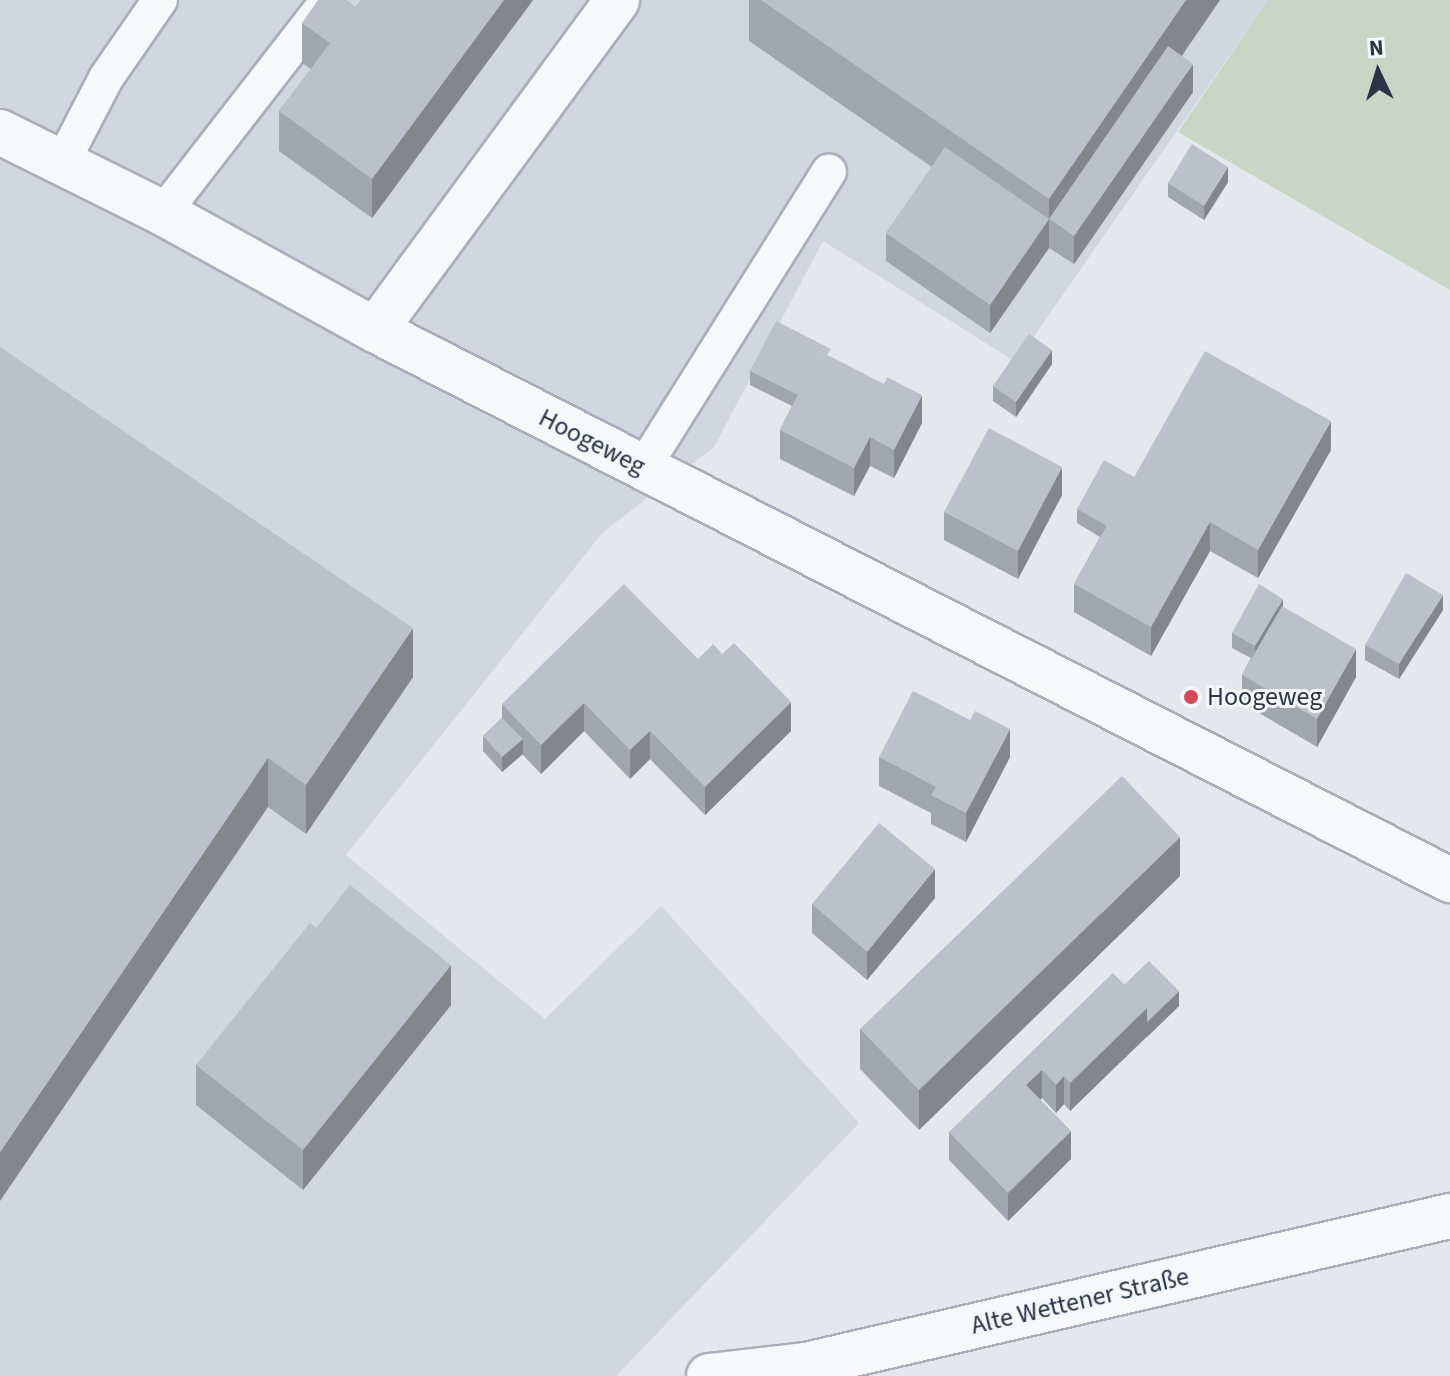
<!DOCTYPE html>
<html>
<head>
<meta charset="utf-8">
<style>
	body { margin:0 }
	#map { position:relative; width:1450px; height:1376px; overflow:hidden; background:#e4e7ec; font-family:"Source Sans 3",sans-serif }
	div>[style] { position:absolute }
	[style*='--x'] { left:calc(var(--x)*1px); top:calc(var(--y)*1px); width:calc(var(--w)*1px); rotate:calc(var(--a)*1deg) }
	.built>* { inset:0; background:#d2d6de }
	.green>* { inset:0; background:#c9d6c5 }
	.roads { filter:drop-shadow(2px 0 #a9aeb7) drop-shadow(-2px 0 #a9aeb7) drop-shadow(0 2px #a9aeb7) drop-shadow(0 -2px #a9aeb7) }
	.service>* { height:34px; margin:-17px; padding:0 17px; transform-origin:17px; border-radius:17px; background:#f7f8fa }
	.minor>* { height:44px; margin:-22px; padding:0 22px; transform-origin:22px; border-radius:22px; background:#f7f8fa }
	.wall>* { inset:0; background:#a1a5ae }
	.shaded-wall>* { inset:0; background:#83868d }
	.building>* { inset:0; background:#bbc0ca }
	.dots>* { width:22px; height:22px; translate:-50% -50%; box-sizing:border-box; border:4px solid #f4f6f9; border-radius:50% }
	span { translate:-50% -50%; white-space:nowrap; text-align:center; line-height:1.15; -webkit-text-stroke:6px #f4f6f9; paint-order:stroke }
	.street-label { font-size:26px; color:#2b3445 }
	.poi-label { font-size:26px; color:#2b3445 }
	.left { translate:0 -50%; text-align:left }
	.north { position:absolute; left:1338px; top:32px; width:80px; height:80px; -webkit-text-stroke:6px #f4f6f9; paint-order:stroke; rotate:356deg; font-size:22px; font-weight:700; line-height:32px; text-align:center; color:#2b3445 }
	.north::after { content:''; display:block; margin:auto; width:28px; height:36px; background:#2b3445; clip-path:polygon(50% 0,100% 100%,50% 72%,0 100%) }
</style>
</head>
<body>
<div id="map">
	<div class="built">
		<div style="clip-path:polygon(0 0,1268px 0,1016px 362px,823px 241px,714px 447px,603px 532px,346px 855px,545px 1019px,661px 906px,859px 1123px,616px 1376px,0 1376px)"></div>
	</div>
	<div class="green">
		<div style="clip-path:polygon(1268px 0,1450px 0,1450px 290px,1178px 132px)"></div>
	</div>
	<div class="roads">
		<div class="service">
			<div style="--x:62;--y:163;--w:96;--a:-62.6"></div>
			<div style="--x:106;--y:78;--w:95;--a:-55.3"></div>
			<div style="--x:163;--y:213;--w:269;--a:-52.2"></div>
			<div style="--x:643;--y:468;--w:350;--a:-57.9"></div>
		</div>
		<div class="minor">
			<div style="--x:0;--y:132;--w:182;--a:26.4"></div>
			<div style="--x:163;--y:213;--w:242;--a:28.9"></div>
			<div style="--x:375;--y:330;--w:1208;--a:27.1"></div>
			<div style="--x:375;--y:330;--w:409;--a:-53.7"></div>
			<div style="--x:709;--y:1376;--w:98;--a:-6.5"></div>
			<div style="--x:806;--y:1365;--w:661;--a:-13.03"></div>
		</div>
	</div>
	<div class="wall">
		<div style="clip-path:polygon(361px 0,533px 0,372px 218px,279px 151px,279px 111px,311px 69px,302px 63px,302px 23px,356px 7px)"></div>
		<div style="clip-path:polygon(749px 0,1220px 0,1182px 56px,1193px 92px,1074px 264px,1049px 248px,990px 333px,886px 261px,886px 233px,932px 167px,749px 41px)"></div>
		<div style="clip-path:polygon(1228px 182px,1204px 220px,1168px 197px,1168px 183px)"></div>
		<div style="clip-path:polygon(0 347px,413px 677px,306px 834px,268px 807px)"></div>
		<div style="clip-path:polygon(831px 357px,922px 423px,894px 478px,870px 466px,854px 496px,780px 459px,780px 430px,792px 406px,750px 385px,750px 371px)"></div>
		<div style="clip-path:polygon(1052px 364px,1016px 417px,993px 401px,993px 386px)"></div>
		<div style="clip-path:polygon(1331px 450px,1258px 578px,1210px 551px,1151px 656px,1074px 612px,1074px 584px,1100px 537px,1077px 523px,1077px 509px,1134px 477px)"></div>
		<div style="clip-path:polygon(1062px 495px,1018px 579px,944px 540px,944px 512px)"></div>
		<div style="clip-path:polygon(1283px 607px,1356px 677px,1317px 747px,1242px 703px,1242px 675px,1251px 658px,1232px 648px,1232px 633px)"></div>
		<div style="clip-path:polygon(1443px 610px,1399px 679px,1365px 660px,1365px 645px)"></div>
		<div style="clip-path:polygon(698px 659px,791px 731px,705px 815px,650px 759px,630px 779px,584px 731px,541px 774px,522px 754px,502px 772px,483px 751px,483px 736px,502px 718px,502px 704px)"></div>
		<div style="clip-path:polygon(879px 757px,1010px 757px,966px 842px,931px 824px,931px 813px,879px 786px)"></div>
		<div style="clip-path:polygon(1180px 876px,919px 1130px,860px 1069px,860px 1029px)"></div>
		<div style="clip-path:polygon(935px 898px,867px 980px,812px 933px,812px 904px)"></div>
		<div style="clip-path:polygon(316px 928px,451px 1005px,303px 1190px,196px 1105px,196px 1065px)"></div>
		<div style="clip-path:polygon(1124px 985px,1179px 1006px,1070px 1111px,1064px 1104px,1056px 1113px,1042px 1098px,1040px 1099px,1071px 1159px,1008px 1221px,949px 1160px,949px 1132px)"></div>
	</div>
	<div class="shaded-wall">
		<div style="clip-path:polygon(504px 0,533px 0,372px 218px,372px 179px)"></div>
		<div style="clip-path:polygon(1186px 0,1220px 0,1062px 228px,1049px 219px,1049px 199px)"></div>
		<div style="clip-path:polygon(1193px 64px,1193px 92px,1074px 264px,1074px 236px)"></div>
		<div style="clip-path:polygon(1228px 167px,1228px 182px,1204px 220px,1204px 206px)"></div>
		<div style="clip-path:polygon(1049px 219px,1049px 248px,990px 333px,990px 305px)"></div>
		<div style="clip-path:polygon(1052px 350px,1052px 364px,1016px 417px,1016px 402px)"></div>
		<div style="clip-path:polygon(922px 395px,922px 423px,894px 478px,894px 450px)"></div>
		<div style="clip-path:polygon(1331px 421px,1331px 450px,1258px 578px,1258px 550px)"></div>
		<div style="clip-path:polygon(870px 437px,870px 466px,854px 496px,854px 468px)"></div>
		<div style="clip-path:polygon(1062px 467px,1062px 495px,1018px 579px,1018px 551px)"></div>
		<div style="clip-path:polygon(1210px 522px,1210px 551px,1151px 656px,1151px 627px)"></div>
		<div style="clip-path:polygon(1443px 595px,1443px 610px,1399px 679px,1399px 664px)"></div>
		<div style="clip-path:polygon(1283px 599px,1283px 614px,1255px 661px,1255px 646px)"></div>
		<div style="clip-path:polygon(413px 628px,413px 677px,306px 834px,306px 785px)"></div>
		<div style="clip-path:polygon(1356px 649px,1356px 677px,1317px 747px,1317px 719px)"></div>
		<div style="clip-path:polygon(791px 702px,791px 731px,705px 815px,705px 787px)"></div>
		<div style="clip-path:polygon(584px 703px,584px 731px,541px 774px,541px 745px)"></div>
		<div style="clip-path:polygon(1010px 729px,1010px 757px,966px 842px,966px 813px)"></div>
		<div style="clip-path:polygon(650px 731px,650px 759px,630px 779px,630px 750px)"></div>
		<div style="clip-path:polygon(523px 739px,523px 754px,502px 772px,502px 757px)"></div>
		<div style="clip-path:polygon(268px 758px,268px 807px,0 1201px,0 1152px)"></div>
		<div style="clip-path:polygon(1180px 837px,1180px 876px,919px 1130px,919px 1090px)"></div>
		<div style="clip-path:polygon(935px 869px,935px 898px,867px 980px,867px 952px)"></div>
		<div style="clip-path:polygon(451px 965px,451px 1005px,303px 1190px,303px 1150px)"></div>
		<div style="clip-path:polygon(1179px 991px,1179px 1006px,1147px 1037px,1147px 1022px)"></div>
		<div style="clip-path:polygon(1147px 1008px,1147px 1036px,1070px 1111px,1070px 1083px)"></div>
		<div style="clip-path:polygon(1042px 1070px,1042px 1098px,1026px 1113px,1026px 1085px)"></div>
		<div style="clip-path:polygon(1064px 1076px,1064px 1104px,1056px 1113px,1056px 1085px)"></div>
		<div style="clip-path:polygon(1071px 1131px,1071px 1159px,1008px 1221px,1008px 1193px)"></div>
	</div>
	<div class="building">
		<div style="clip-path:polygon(318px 0,346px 0,356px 7px,361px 0,504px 0,372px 179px,279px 111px,330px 43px,302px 23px)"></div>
		<div style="clip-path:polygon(761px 0,1186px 0,1049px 199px)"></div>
		<div style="clip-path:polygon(1168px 46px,1193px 64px,1074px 236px,1049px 219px)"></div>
		<div style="clip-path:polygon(1192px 144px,1228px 167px,1204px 206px,1168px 183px)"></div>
		<div style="clip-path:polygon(945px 147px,1049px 219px,990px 305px,886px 233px)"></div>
		<div style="clip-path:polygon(776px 321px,831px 349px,827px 355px,820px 351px,798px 395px,750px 371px)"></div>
		<div style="clip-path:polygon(1029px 334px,1052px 350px,1016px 402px,993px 386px)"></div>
		<div style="clip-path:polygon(0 347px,413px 628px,306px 785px,268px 758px,0 1152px)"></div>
		<div style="clip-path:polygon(820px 351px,884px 384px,887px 377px,922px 395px,894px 450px,870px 437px,854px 468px,780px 430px)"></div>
		<div style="clip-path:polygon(1205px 351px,1331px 421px,1258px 550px,1210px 522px,1151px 627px,1074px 584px)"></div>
		<div style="clip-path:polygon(989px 428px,1062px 467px,1018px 551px,944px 512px)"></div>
		<div style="clip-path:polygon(1104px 460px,1134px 477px,1107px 526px,1077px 509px)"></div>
		<div style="clip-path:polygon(1406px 573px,1443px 595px,1399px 664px,1365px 645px)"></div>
		<div style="clip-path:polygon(624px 584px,698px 659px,713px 644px,722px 654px,734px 643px,791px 702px,705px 787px,650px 731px,630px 750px,584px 703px,541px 745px,502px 704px)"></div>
		<div style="clip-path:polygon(1259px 584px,1283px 599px,1255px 646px,1232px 633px)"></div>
		<div style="clip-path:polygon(1282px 606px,1356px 649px,1317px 719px,1242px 675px)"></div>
		<div style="clip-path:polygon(913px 691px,970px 720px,975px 711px,1010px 729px,966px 813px,931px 795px,936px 787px,879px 757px)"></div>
		<div style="clip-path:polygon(502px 718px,523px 739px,502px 757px,483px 736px)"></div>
		<div style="clip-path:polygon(1122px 776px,1180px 837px,919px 1090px,860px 1029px)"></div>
		<div style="clip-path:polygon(879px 823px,935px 869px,867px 952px,812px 904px)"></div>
		<div style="clip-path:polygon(350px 885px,451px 965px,303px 1150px,196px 1065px,310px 923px,316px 928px)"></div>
		<div style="clip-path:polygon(1149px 961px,1179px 991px,1147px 1022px,1147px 1008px,1124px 985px)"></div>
		<div style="clip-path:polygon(1113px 973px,1147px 1008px,1070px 1083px,1064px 1076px,1056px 1085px,1042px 1070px,1026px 1085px,1071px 1131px,1008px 1193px,949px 1132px)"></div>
	</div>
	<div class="dots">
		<div style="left:1191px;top:697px;background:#d1495b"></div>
	</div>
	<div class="street-label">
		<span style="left:592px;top:442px;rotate:27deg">Hoogeweg</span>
		<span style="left:1080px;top:1301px;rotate:-13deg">Alte Wettener Straße</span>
	</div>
	<div class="poi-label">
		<span class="left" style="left:1207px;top:697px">Hoogeweg</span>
	</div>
	<div class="north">N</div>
</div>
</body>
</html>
